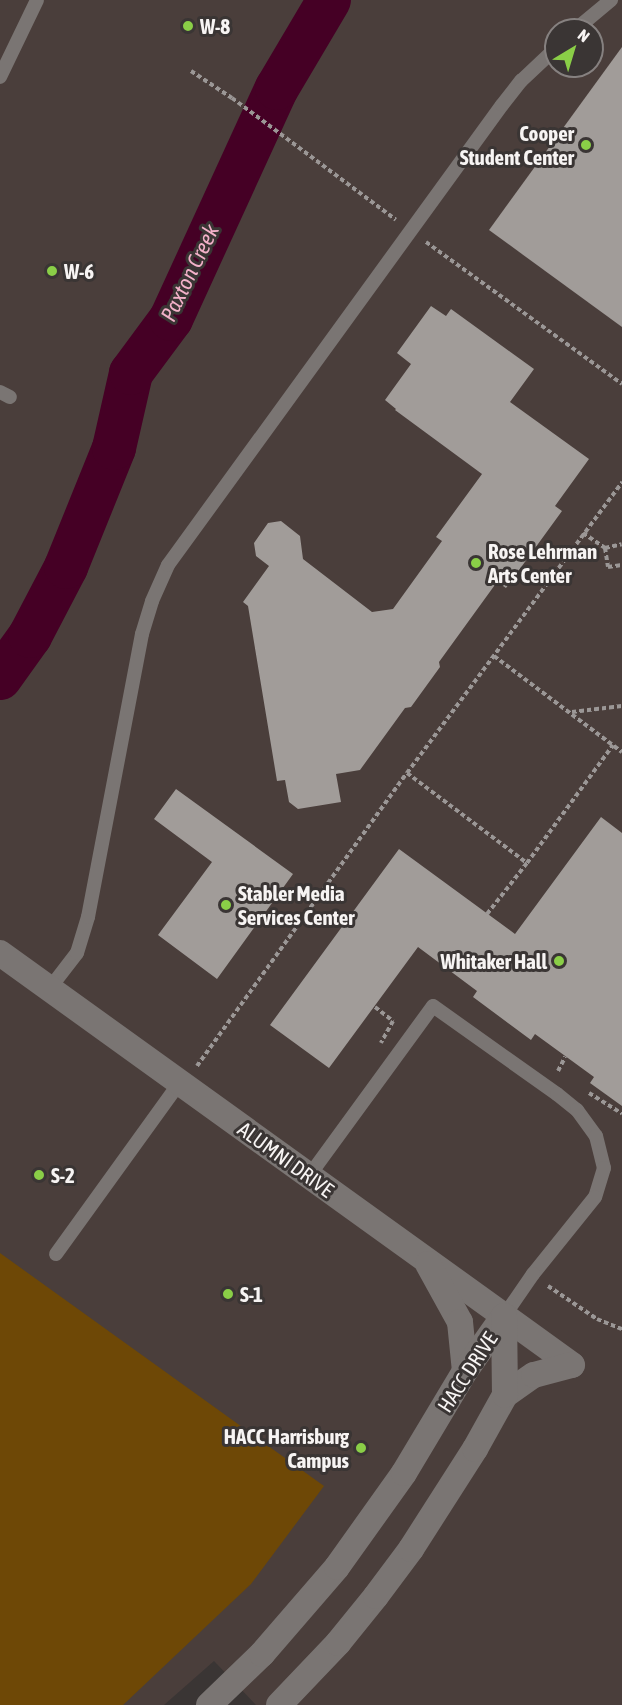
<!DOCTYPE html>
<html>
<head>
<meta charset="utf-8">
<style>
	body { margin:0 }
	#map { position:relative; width:622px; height:1705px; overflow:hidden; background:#3a3534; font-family:"Asap Condensed",sans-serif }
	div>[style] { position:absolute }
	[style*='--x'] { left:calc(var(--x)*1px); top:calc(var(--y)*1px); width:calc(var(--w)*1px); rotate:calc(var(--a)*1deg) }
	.built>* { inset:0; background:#4a3e3b }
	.green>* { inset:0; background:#6e4806 }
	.river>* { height:44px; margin:-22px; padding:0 22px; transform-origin:22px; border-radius:22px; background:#450025 }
	.building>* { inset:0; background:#a19c99 }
	.path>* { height:4px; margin-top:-2px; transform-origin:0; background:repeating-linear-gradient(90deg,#9b9796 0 4.5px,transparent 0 7.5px) }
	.service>* { height:14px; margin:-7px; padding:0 7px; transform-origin:7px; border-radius:7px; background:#7a7573 }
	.minor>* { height:26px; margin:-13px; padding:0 13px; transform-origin:13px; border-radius:13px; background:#7a7573 }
	.dots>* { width:16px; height:16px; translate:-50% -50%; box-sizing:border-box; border:3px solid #3a3534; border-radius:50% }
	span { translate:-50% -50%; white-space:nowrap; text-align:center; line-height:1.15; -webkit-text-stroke:6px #3a3534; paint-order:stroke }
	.poi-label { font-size:21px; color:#f7f4f3; font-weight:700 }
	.left { translate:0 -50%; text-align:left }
	.right { translate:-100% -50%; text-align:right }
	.street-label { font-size:21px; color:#f7f4f3 }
	.water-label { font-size:22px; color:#f3b1c9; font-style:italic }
	.north { position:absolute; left:544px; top:18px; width:60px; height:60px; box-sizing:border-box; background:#3a3534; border:2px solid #868180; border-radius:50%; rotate:38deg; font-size:16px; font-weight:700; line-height:24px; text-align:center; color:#f7f4f3 }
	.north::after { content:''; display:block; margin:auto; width:21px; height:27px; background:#8ace47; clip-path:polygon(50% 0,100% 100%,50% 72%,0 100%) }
</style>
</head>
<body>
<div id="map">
	<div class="built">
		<div style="clip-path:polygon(evenodd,0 0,622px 0,622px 1705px,256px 1705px,214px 1661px,164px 1705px,0 1705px,0 0,556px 30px,592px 30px,592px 66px,556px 66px,556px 30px)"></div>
	</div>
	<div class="green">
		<div style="clip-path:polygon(0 1253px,324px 1486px,251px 1584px,123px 1705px,0 1705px)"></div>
	</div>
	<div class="river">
		<div style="--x:0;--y:678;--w:52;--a:-54.5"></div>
		<div style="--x:30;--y:636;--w:78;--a:-62.4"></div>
		<div style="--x:66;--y:567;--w:128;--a:-68"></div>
		<div style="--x:114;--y:448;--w:77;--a:-77.2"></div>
		<div style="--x:131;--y:373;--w:67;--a:-53.5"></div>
		<div style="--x:171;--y:319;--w:254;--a:-65.4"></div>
		<div style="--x:277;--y:88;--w:102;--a:-59.4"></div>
	</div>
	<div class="building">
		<div style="clip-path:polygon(622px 47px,622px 327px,489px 230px)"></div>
		<div style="clip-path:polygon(431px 306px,446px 316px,451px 309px,534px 369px,510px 402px,589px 459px,555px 506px,562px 511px,506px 588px,497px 582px,439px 662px,440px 667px,411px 707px,405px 708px,360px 770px,336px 774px,341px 802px,298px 809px,289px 802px,285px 780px,277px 781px,248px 606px,243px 602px,269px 566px,256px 556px,254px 543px,268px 523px,281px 521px,300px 536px,303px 559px,372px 612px,393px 609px,442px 541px,436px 537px,482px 474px,395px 410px,396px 409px,385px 400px,411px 364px,397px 353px)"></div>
		<div style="clip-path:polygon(176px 789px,293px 874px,217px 979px,158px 935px,212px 862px,154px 819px)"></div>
		<div style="clip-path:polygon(601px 817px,622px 833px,622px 1106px,590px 1083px,594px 1077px,535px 1034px,531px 1040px,473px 997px,477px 991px,418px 947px,329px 1068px,270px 1025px,399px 849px,515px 934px)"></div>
	</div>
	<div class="path">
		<div style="--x:191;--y:71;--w:49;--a:33.4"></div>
		<div style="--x:232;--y:98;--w:204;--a:36.6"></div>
		<div style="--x:426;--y:242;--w:242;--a:35.9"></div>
		<div style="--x:583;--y:533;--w:27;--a:34"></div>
		<div style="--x:605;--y:548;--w:17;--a:-13"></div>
		<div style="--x:605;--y:548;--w:19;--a:81"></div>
		<div style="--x:608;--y:567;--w:14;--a:-8"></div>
		<div style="--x:494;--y:656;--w:160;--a:36.9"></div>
		<div style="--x:572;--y:712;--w:50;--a:-6.8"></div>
		<div style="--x:407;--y:773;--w:150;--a:36.9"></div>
		<div style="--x:527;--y:863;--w:146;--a:-53.9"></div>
		<div style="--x:487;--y:914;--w:65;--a:-51.9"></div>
		<div style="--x:375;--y:1007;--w:23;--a:38"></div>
		<div style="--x:393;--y:1021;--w:25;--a:119"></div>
		<div style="--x:197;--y:1066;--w:360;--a:-54.4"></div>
		<div style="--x:407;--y:773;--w:362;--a:-53.5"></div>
		<div style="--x:558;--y:1071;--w:16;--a:-63"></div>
		<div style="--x:589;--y:1093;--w:39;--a:32"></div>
		<div style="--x:548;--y:1286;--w:59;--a:34"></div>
		<div style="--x:597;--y:1319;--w:27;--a:22"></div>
	</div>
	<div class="service">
		<div style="--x:575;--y:30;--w:47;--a:-39.8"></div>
		<div style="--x:0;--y:77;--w:85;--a:-64.3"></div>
		<div style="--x:0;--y:392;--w:11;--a:27"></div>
		<div style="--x:50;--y:988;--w:44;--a:-52.4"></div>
		<div style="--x:77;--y:953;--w:38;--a:-73"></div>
		<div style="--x:88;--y:917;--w:288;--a:-79.2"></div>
		<div style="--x:142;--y:634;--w:34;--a:-73"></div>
		<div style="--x:152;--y:601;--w:39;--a:-66"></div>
		<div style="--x:168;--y:565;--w:568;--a:-54.02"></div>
		<div style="--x:502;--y:105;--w:31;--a:-52"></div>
		<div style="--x:521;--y:81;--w:48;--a:-43.3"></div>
		<div style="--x:309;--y:1176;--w:210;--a:-53.9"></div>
		<div style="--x:433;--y:1006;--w:152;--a:35.4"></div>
		<div style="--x:557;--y:1094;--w:26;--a:39"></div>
		<div style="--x:577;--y:1110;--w:32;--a:54"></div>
		<div style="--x:596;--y:1136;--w:33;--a:76"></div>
		<div style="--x:604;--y:1168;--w:30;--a:107"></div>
		<div style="--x:595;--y:1197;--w:99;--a:128.8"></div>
		<div style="--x:533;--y:1274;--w:51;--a:124.6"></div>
		<div style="--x:56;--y:1254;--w:212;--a:-54.2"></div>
	</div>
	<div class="minor">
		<div style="--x:0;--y:953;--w:705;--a:35.76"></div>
		<div style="--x:428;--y:1264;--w:66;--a:61.1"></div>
		<div style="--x:460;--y:1322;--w:49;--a:84.2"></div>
		<div style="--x:505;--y:1395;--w:35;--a:-35"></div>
		<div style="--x:534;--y:1375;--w:39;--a:-15"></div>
		<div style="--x:209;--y:1705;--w:74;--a:-43.9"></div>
		<div style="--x:262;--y:1654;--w:115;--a:-49.2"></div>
		<div style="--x:337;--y:1567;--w:115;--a:-54.5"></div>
		<div style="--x:404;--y:1473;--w:119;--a:-59.1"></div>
		<div style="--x:465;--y:1371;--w:67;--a:-54.7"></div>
		<div style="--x:279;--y:1705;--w:86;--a:-46.4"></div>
		<div style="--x:338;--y:1643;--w:60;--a:-51"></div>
		<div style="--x:376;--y:1596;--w:59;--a:-53.3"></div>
		<div style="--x:411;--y:1549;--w:119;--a:-57.4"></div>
		<div style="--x:475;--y:1449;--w:62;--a:-60.9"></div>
		<div style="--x:505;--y:1395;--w:79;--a:-90.7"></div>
	</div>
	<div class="dots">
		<div style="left:188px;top:26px;background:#8ace47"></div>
		<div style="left:586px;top:145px;background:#8ace47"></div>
		<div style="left:52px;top:271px;background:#8ace47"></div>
		<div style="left:476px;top:563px;background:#8ace47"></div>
		<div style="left:226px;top:905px;background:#8ace47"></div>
		<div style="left:559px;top:961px;background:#8ace47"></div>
		<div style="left:39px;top:1175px;background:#8ace47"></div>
		<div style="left:228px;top:1294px;background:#8ace47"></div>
		<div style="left:361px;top:1448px;background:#8ace47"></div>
	</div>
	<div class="poi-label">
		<span class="left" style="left:200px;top:26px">W-8</span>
		<span class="right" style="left:574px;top:145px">Cooper<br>Student Center</span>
		<span class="left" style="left:64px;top:271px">W-6</span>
		<span class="left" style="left:488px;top:563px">Rose Lehrman<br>Arts Center</span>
		<span class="left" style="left:238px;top:905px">Stabler Media<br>Services Center</span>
		<span class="right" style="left:547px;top:961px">Whitaker Hall</span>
		<span class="left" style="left:51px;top:1175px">S-2</span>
		<span class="left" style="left:240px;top:1294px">S-1</span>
		<span class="right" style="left:349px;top:1448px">HACC Harrisburg<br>Campus</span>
	</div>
	<div class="street-label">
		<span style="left:286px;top:1159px;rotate:36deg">ALUMNI DRIVE</span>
		<span style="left:467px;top:1372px;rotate:-57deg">HACC DRIVE</span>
	</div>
	<div class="water-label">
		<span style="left:190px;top:273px;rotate:-64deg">Paxton Creek</span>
	</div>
	<div class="north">N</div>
</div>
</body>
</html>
